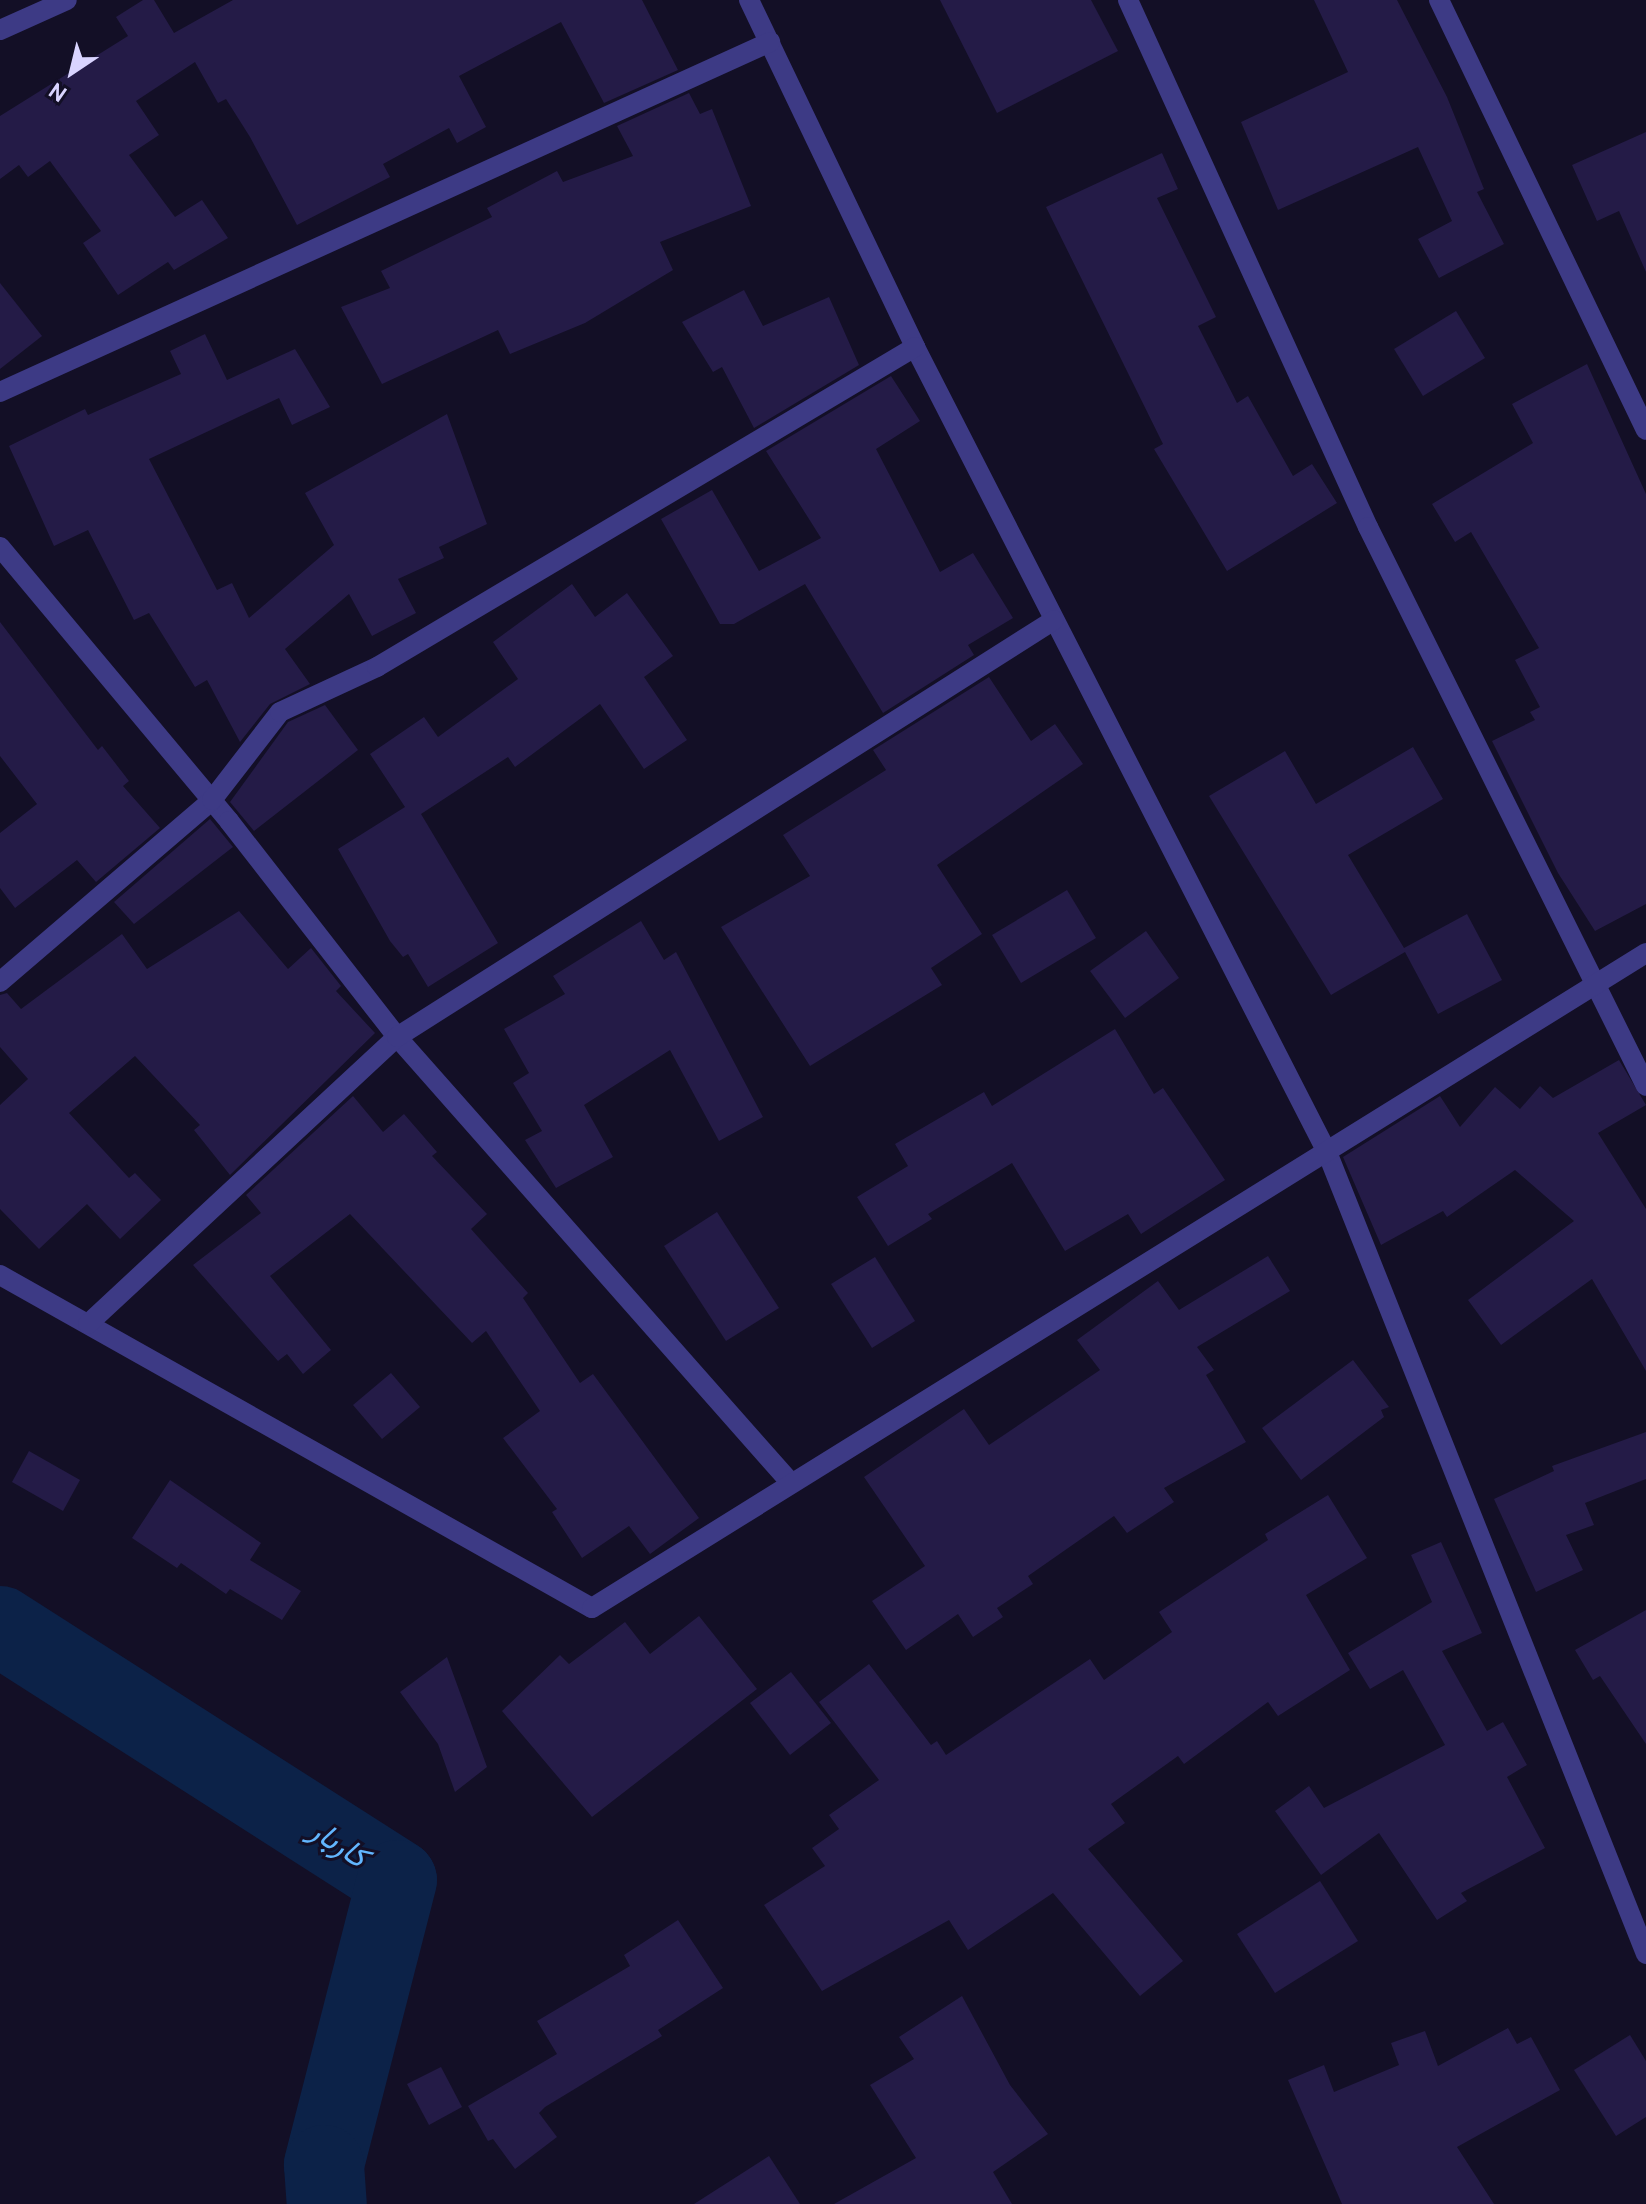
<!DOCTYPE html>
<html>
<head>
<meta charset="utf-8">
<style>
	body { margin:0 }
	#map { position:relative; width:1646px; height:2204px; overflow:hidden; background:#130f26; font-family:Cabin,Vazirmatn,sans-serif }
	div>[style] { position:absolute }
	[style*='--x'] { left:calc(var(--x)*1px); top:calc(var(--y)*1px); width:calc(var(--w)*1px); rotate:calc(var(--a)*1deg) }
	.river>* { height:80px; margin:-40px; padding:0 40px; transform-origin:40px; border-radius:40px; background:#0c2248 }
	.building>* { inset:0; background:#241b47 }
	.minor>* { height:20px; margin:-10px; padding:0 10px; transform-origin:10px; border-radius:10px; background:#3d3a85 }
	span { translate:-50% -50%; white-space:nowrap; text-align:center; line-height:1.15; -webkit-text-stroke:6px #130f26; paint-order:stroke }
	.water-label { font-size:32px; color:#62b6ff; font-style:italic }
	.north { position:absolute; left:32px; top:32px; width:80px; height:80px; -webkit-text-stroke:6px #130f26; paint-order:stroke; rotate:215deg; font-size:22px; font-weight:700; line-height:32px; text-align:center; color:#d9d4ff }
	.north::after { content:''; display:block; margin:auto; width:28px; height:36px; background:#d9d4ff; clip-path:polygon(50% 0,100% 100%,50% 72%,0 100%) }
</style>
</head>
<body>
<div id="map">
	<div class="river">
		<div style="--x:0;--y:1626;--w:471;--a:32.6"></div>
		<div style="--x:397;--y:1880;--w:294;--a:104.4"></div>
		<div style="--x:324;--y:2165;--w:39;--a:86"></div>
	</div>
	<div class="building">
		<div style="clip-path:polygon(143px 0,154px 0,174px 33px,233px 0,642px 0,678px 70px,604px 103px,561px 22px,459px 76px,486px 127px,457px 143px,449px 128px,383px 164px,390px 177px,297px 225px,250px 137px,226px 99px,218px 103px,195px 62px,136px 101px,159px 135px,129px 155px,175px 217px,202px 200px,228px 238px,174px 270px,168px 262px,118px 295px,83px 243px,101px 231px,50px 161px,28px 177px,19px 165px,0 179px,0 116px,128px 36px,116px 17px)"></div>
		<div style="clip-path:polygon(940px 0,1091px 0,1118px 51px,997px 113px)"></div>
		<div style="clip-path:polygon(1314px 0,1397px 0,1447px 97px,1484px 189px,1477px 192px,1504px 244px,1439px 278px,1418px 239px,1452px 221px,1418px 147px,1278px 210px,1241px 122px,1348px 72px)"></div>
		<div style="clip-path:polygon(689px 93px,700px 114px,712px 109px,751px 206px,660px 242px,673px 270px,585px 323px,510px 354px,498px 330px,382px 384px,341px 307px,390px 288px,381px 271px,492px 217px,487px 208px,557px 171px,563px 182px,633px 156px,617px 126px)"></div>
		<div style="clip-path:polygon(1646px 132px,1646px 272px,1619px 211px,1597px 221px,1572px 165px)"></div>
		<div style="clip-path:polygon(1162px 153px,1178px 189px,1157px 198px,1216px 317px,1198px 326px,1237px 403px,1248px 396px,1293px 476px,1312px 464px,1337px 503px,1227px 571px,1154px 449px,1163px 444px,1046px 207px)"></div>
		<div style="clip-path:polygon(0 283px,42px 336px,0 369px)"></div>
		<div style="clip-path:polygon(744px 290px,763px 326px,829px 297px,859px 365px,754px 428px,722px 367px,713px 372px,682px 322px)"></div>
		<div style="clip-path:polygon(1456px 311px,1485px 358px,1423px 396px,1394px 349px)"></div>
		<div style="clip-path:polygon(205px 334px,227px 380px,295px 349px,330px 407px,292px 425px,279px 398px,149px 459px,217px 590px,232px 583px,249px 618px,334px 545px,305px 493px,447px 414px,487px 524px,439px 547px,444px 558px,398px 579px,416px 613px,372px 636px,349px 594px,285px 649px,310px 684px,270px 704px,240px 742px,207px 680px,195px 687px,149px 613px,134px 620px,88px 530px,54px 546px,9px 446px,85px 409px,88px 415px,181px 374px,170px 351px)"></div>
		<div style="clip-path:polygon(1587px 364px,1646px 494px,1646px 904px,1595px 931px,1558px 873px,1492px 741px,1535px 720px,1530px 712px,1540px 707px,1515px 660px,1539px 648px,1471px 532px,1455px 542px,1432px 504px,1533px 443px,1512px 404px)"></div>
		<div style="clip-path:polygon(891px 376px,920px 421px,876px 449px,940px 572px,973px 553px,1013px 618px,968px 645px,974px 655px,883px 713px,805px 584px,734px 624px,720px 624px,661px 519px,712px 490px,759px 571px,821px 538px,766px 451px)"></div>
		<div style="clip-path:polygon(572px 584px,595px 617px,627px 593px,673px 656px,644px 677px,687px 740px,644px 769px,600px 704px,515px 767px,508px 757px,421px 814px,498px 943px,428px 987px,408px 954px,403px 957px,390px 941px,338px 849px,405px 807px,370px 754px,424px 717px,438px 737px,518px 679px,493px 642px)"></div>
		<div style="clip-path:polygon(0 622px,98px 750px,102px 746px,129px 781px,123px 786px,160px 828px,96px 882px,77px 860px,15px 908px,0 888px,0 833px,37px 804px,0 756px)"></div>
		<div style="clip-path:polygon(989px 677px,1031px 741px,1055px 724px,1083px 764px,937px 865px,982px 934px,931px 968px,942px 985px,810px 1066px,721px 927px,810px 876px,783px 835px,886px 770px,873px 750px)"></div>
		<div style="clip-path:polygon(325px 705px,358px 750px,254px 831px,230px 802px,288px 722px)"></div>
		<div style="clip-path:polygon(1413px 747px,1443px 799px,1348px 855px,1404px 948px,1467px 914px,1502px 980px,1438px 1014px,1405px 952px,1331px 995px,1209px 796px,1285px 751px,1316px 804px)"></div>
		<div style="clip-path:polygon(210px 819px,233px 847px,134px 924px,114px 902px)"></div>
		<div style="clip-path:polygon(1067px 890px,1096px 938px,1021px 983px,992px 935px)"></div>
		<div style="clip-path:polygon(239px 911px,288px 969px,311px 948px,341px 986px,336px 991px,375px 1033px,230px 1175px,194px 1130px,200px 1125px,135px 1056px,69px 1113px,129px 1178px,135px 1173px,161px 1200px,120px 1239px,87px 1204px,39px 1249px,0 1209px,0 1105px,28px 1079px,0 1047px,0 995px,7px 993px,21px 1009px,122px 934px,147px 969px)"></div>
		<div style="clip-path:polygon(641px 921px,664px 960px,676px 952px,763px 1117px,719px 1141px,670px 1050px,584px 1105px,613px 1157px,556px 1188px,525px 1140px,542px 1131px,513px 1083px,529px 1073px,504px 1029px,565px 994px,553px 976px)"></div>
		<div style="clip-path:polygon(1146px 931px,1179px 978px,1125px 1018px,1090px 971px)"></div>
		<div style="clip-path:polygon(1115px 1029px,1154px 1094px,1163px 1088px,1225px 1180px,1141px 1234px,1128px 1214px,1065px 1251px,1012px 1163px,928px 1214px,932px 1219px,888px 1246px,857px 1197px,908px 1166px,895px 1144px,984px 1092px,992px 1106px)"></div>
		<div style="clip-path:polygon(1619px 1060px,1646px 1105px,1598px 1133px,1646px 1209px,1646px 1371px,1592px 1279px,1501px 1345px,1468px 1300px,1574px 1221px,1515px 1170px,1447px 1217px,1443px 1211px,1381px 1245px,1343px 1157px,1440px 1096px,1460px 1127px,1495px 1087px,1520px 1109px,1540px 1086px,1553px 1098px)"></div>
		<div style="clip-path:polygon(353px 1096px,383px 1132px,404px 1114px,437px 1152px,432px 1156px,487px 1214px,471px 1229px,528px 1293px,523px 1298px,580px 1383px,593px 1374px,699px 1518px,650px 1554px,629px 1526px,582px 1558px,552px 1512px,557px 1509px,503px 1438px,540px 1411px,486px 1331px,472px 1343px,350px 1214px,270px 1276px,331px 1350px,303px 1374px,287px 1354px,278px 1361px,193px 1265px,261px 1213px,246px 1195px)"></div>
		<div style="clip-path:polygon(717px 1212px,779px 1308px,726px 1341px,664px 1246px)"></div>
		<div style="clip-path:polygon(1268px 1256px,1290px 1291px,1197px 1347px,1214px 1370px,1206px 1375px,1246px 1442px,1164px 1488px,1174px 1502px,1127px 1533px,1114px 1516px,1028px 1576px,1033px 1584px,997px 1608px,1003px 1617px,973px 1637px,958px 1614px,906px 1650px,872px 1601px,925px 1566px,864px 1477px,964px 1409px,989px 1445px,1100px 1370px,1077px 1340px,1158px 1281px,1179px 1310px)"></div>
		<div style="clip-path:polygon(875px 1257px,915px 1321px,872px 1348px,831px 1284px)"></div>
		<div style="clip-path:polygon(1353px 1360px,1389px 1407px,1381px 1410px,1384px 1417px,1301px 1480px,1262px 1428px)"></div>
		<div style="clip-path:polygon(391px 1373px,420px 1407px,382px 1439px,353px 1405px)"></div>
		<div style="clip-path:polygon(1646px 1432px,1646px 1479px,1585px 1503px,1594px 1525px,1566px 1535px,1583px 1570px,1536px 1592px,1494px 1499px,1554px 1471px,1552px 1466px)"></div>
		<div style="clip-path:polygon(29px 1451px,80px 1480px,63px 1511px,12px 1482px)"></div>
		<div style="clip-path:polygon(170px 1480px,261px 1543px,250px 1560px,301px 1591px,282px 1620px,230px 1589px,226px 1594px,181px 1563px,177px 1568px,132px 1538px)"></div>
		<div style="clip-path:polygon(1328px 1495px,1367px 1558px,1306px 1595px,1350px 1670px,1278px 1716px,1268px 1702px,1184px 1764px,1178px 1756px,1111px 1804px,1125px 1823px,1088px 1849px,1183px 1961px,1140px 1996px,1053px 1893px,968px 1950px,949px 1920px,822px 1991px,764px 1905px,825px 1866px,812px 1848px,839px 1829px,829px 1815px,879px 1780px,819px 1702px,869px 1664px,931px 1745px,937px 1741px,946px 1755px,1090px 1659px,1104px 1680px,1172px 1632px,1159px 1612px,1268px 1540px,1265px 1534px)"></div>
		<div style="clip-path:polygon(1441px 1542px,1482px 1633px,1442px 1651px,1487px 1731px,1503px 1722px,1527px 1765px,1507px 1777px,1545px 1848px,1461px 1893px,1467px 1901px,1437px 1920px,1379px 1833px,1321px 1875px,1275px 1811px,1309px 1786px,1324px 1808px,1445px 1745px,1403px 1670px,1370px 1689px,1348px 1653px,1432px 1602px,1411px 1555px)"></div>
		<div style="clip-path:polygon(1646px 1610px,1646px 1744px,1600px 1676px,1593px 1680px,1575px 1650px)"></div>
		<div style="clip-path:polygon(699px 1616px,757px 1689px,592px 1817px,502px 1711px,560px 1655px,569px 1664px,625px 1622px,650px 1654px)"></div>
		<div style="clip-path:polygon(447px 1657px,487px 1767px,455px 1792px,438px 1744px,400px 1692px)"></div>
		<div style="clip-path:polygon(791px 1672px,831px 1723px,790px 1755px,750px 1703px)"></div>
		<div style="clip-path:polygon(1320px 1881px,1358px 1941px,1275px 1993px,1237px 1934px)"></div>
		<div style="clip-path:polygon(678px 1920px,723px 1988px,658px 2030px,662px 2036px,545px 2107px,539px 2113px,557px 2137px,515px 2169px,493px 2139px,488px 2141px,468px 2106px,557px 2054px,537px 2021px,630px 1966px,624px 1955px)"></div>
		<div style="clip-path:polygon(962px 1996px,1010px 2085px,1048px 2134px,993px 2172px,1012px 2204px,834px 2204px,916px 2158px,870px 2085px,914px 2059px,899px 2037px)"></div>
		<div style="clip-path:polygon(1508px 2028px,1517px 2044px,1531px 2037px,1560px 2090px,1457px 2147px,1494px 2204px,1342px 2204px,1288px 2080px,1324px 2065px,1334px 2092px,1399px 2065px,1391px 2043px,1425px 2031px,1438px 2066px)"></div>
		<div style="clip-path:polygon(1630px 2035px,1646px 2061px,1646px 2117px,1616px 2136px,1574px 2070px)"></div>
		<div style="clip-path:polygon(441px 2067px,462px 2107px,429px 2125px,407px 2084px)"></div>
		<div style="clip-path:polygon(769px 2156px,800px 2204px,694px 2204px)"></div>
	</div>
	<div class="minor">
		<div style="--x:749;--y:0;--w:385;--a:64.4"></div>
		<div style="--x:915;--y:347;--w:904;--a:62.9"></div>
		<div style="--x:1327;--y:1152;--w:863;--a:68.31"></div>
		<div style="--x:1128;--y:0;--w:579;--a:65.52"></div>
		<div style="--x:1368;--y:527;--w:624;--a:63.56"></div>
		<div style="--x:1439;--y:0;--w:477;--a:64.3"></div>
		<div style="--x:0;--y:30;--w:73;--a:-24.1"></div>
		<div style="--x:0;--y:392;--w:846;--a:-24.44"></div>
		<div style="--x:0;--y:547;--w:357;--a:50.1"></div>
		<div style="--x:229;--y:821;--w:274;--a:52.1"></div>
		<div style="--x:397;--y:1037;--w:594;--a:48.55"></div>
		<div style="--x:0;--y:982;--w:279;--a:-40.6"></div>
		<div style="--x:212;--y:800;--w:111;--a:-52.3"></div>
		<div style="--x:280;--y:712;--w:107;--a:-24.9"></div>
		<div style="--x:377;--y:667;--w:626;--a:-30.74"></div>
		<div style="--x:0;--y:1275;--w:679;--a:29.36"></div>
		<div style="--x:592;--y:1608;--w:1241;--a:-31.86"></div>
		<div style="--x:88;--y:1324;--w:422;--a:-42.9"></div>
		<div style="--x:397;--y:1037;--w:778;--a:-32.4"></div>
	</div>
	<div class="water-label">
		<span style="left:339px;top:1843px;rotate:33deg">کاربار</span>
	</div>
	<div class="north">N</div>
</div>
</body>
</html>
